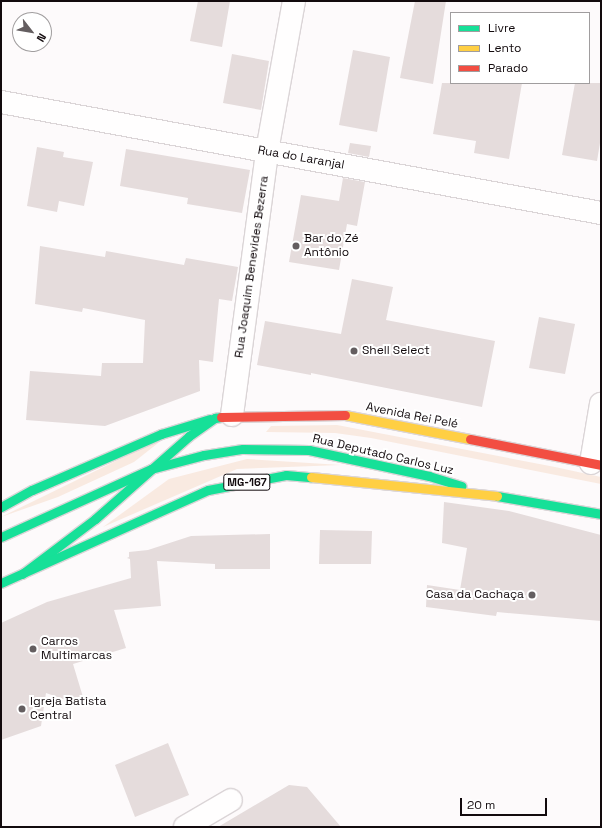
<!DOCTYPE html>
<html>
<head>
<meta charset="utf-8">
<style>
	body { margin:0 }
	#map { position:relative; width:602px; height:828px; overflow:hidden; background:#fdfafb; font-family:"Space Grotesk",sans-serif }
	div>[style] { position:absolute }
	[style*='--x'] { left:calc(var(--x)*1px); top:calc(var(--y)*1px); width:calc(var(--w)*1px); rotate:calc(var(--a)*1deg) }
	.green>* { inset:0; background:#f9eae1 }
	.building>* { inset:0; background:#e5dcdc }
	.roads { filter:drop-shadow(1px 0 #dbd5d7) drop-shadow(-1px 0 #dbd5d7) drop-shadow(0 1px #dbd5d7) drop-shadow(0 -1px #dbd5d7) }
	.street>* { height:22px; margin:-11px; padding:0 11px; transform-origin:11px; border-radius:11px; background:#fffefe }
	.fast>* { height:9px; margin:-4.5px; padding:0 4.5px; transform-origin:4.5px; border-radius:4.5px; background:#16e098 }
	.slow>* { height:9px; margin:-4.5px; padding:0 4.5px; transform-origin:4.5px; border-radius:4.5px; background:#ffcf43 }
	.jam>* { height:9px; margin:-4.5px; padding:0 4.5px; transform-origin:4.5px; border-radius:4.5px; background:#f24e42 }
	.dots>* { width:11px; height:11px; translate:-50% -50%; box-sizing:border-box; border:2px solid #fff; border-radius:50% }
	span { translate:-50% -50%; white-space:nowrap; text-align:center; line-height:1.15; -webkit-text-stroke:4px #fff; paint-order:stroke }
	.shield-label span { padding:1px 3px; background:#fff; border:1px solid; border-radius:3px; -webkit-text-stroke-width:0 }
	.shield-label { font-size:11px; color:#120a0d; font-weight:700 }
	.street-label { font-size:12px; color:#120a0d }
	.poi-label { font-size:12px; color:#120a0d }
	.left { translate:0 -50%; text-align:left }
	.right { translate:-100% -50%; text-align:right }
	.frame { position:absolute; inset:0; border:2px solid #120a0d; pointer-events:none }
	.legend { position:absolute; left:450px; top:12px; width:140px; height:72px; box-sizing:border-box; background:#fff; border:1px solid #a09d9e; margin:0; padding:5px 7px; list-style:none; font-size:12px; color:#120a0d }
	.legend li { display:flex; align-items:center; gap:8px; height:20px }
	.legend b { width:20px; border:1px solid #a09d9e }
	.north { position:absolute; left:12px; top:12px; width:40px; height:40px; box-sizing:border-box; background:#fff; border:1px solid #a09d9e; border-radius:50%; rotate:121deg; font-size:11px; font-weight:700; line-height:16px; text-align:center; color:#120a0d }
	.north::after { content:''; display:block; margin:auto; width:14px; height:18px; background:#645e60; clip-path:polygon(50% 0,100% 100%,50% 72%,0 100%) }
	.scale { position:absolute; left:460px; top:798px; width:87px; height:18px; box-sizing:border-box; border:2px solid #120a0d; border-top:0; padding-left:5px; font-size:12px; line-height:14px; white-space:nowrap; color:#120a0d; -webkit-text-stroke:3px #fff; paint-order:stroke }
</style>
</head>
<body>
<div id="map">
	<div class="green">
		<div style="clip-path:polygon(337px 425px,555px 467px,601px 477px,601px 484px,371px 438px,335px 433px,266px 432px,271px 426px)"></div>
		<div style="clip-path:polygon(167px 436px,134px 462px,58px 497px,1px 517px)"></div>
		<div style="clip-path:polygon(247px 459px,341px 465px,237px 469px,103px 527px,169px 479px)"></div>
	</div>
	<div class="building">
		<div style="clip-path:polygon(198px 1px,230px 1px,222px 47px,190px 41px)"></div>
		<div style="clip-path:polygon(415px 1px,446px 1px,433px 84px,400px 78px)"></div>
		<div style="clip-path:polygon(353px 50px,390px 57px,377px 132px,339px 125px)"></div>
		<div style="clip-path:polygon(232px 54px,269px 61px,261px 110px,223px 103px)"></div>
		<div style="clip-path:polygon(442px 83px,522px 83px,509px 159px,474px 153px,476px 141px,433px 134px)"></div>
		<div style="clip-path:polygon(575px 83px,601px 83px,601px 137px,597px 161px,562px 155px)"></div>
		<div style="clip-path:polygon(350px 143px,371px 146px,369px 157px,348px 153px)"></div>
		<div style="clip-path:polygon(37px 147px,64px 152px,63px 157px,93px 162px,84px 206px,59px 201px,57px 212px,27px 206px)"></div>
		<div style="clip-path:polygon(126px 149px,250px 170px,242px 213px,187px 204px,188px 198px,120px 186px)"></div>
		<div style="clip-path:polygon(343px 178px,365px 182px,357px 226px,347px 224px,339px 270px,289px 262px,301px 195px,339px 201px)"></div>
		<div style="clip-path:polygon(40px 246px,105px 257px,106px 251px,184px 265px,186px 258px,238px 267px,232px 301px,219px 299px,213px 362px,199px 360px,200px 391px,105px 426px,26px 420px,30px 371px,101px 376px,102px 363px,143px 363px,145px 320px,83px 308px,82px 312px,35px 304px)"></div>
		<div style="clip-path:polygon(352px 279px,393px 287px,386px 320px,495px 341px,482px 407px,311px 373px,311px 375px,257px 365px,265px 321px,341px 334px)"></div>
		<div style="clip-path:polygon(539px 317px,575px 324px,565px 374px,529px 368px)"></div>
		<div style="clip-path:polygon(444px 502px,509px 511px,601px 535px,601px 621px,497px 612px,496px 616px,426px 607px,427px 585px,460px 590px,467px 548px,442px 543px)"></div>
		<div style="clip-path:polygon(320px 530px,372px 531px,371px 564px,319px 564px)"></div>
		<div style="clip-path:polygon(270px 534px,270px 569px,215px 569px,215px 564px,157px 561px,161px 606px,114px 610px,126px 648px,73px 664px,86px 707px,46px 693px,41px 726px,1px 740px,1px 623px,47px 602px,131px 578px,130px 559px,127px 558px,129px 557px,129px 552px,148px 550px,191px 536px)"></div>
		<div style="clip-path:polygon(168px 743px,189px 795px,135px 817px,115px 765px)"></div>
		<div style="clip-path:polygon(289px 785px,307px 787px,341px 827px,218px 827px)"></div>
	</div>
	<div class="roads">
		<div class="street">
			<div style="--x:1;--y:102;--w:610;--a:10.48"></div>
			<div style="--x:232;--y:415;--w:266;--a:-82.4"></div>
			<div style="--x:267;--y:151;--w:152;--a:-79.8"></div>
			<div style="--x:591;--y:463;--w:60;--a:-80.4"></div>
			<div style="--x:185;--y:827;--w:53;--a:-30.4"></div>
		</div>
		<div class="fast">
			<div style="--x:497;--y:496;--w:106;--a:9.8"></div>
			<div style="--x:1;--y:507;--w:35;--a:-29"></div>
			<div style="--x:32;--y:490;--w:141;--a:-23.5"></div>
			<div style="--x:161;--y:434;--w:51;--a:-17"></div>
			<div style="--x:1;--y:537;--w:165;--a:-24.4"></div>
			<div style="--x:151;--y:469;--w:55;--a:-14.8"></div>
			<div style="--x:204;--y:455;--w:39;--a:-9"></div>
			<div style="--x:243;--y:449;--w:66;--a:0.9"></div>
			<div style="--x:309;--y:450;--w:123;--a:12.2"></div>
			<div style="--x:429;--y:476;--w:34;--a:17"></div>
			<div style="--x:22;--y:574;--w:91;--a:-37"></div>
			<div style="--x:95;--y:519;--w:125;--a:-41.4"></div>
			<div style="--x:189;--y:436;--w:32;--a:-35"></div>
			<div style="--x:215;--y:418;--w:6;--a:-9"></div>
			<div style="--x:1;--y:583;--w:227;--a:-24.2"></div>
			<div style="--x:208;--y:490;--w:79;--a:-10.9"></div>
			<div style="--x:286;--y:475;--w:25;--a:5"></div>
		</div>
		<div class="slow">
			<div style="--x:345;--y:415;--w:127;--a:10.9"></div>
			<div style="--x:311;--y:477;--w:187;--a:5.8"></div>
		</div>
		<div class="jam">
			<div style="--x:221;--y:417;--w:124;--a:-0.9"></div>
			<div style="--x:470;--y:439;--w:134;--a:11.2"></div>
		</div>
	</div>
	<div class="dots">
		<div style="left:296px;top:246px;background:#645e60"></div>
		<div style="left:354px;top:351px;background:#645e60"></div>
		<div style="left:532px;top:595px;background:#645e60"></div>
		<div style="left:33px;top:649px;background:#645e60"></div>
		<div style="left:22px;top:709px;background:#645e60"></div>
	</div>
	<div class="shield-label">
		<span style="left:247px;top:482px">MG-167</span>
	</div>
	<div class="street-label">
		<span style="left:301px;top:158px;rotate:10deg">Rua do Laranjal</span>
		<span style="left:252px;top:267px;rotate:-82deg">Rua Joaquim Benevides Bezerra</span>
		<span style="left:412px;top:416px;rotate:11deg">Avenida Rei Pelé</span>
		<span style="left:383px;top:455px;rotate:13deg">Rua Deputado Carlos Luz</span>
	</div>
	<div class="poi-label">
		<span class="left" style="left:304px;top:246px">Bar do Zé<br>Antônio</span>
		<span class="left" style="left:362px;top:351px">Shell Select</span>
		<span class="right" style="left:524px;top:595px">Casa da Cachaça</span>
		<span class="left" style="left:41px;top:649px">Carros<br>Multimarcas</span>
		<span class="left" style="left:30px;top:709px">Igreja Batista<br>Central</span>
	</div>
	<div class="frame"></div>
	<ul class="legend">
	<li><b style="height:5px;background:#16e098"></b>Livre</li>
	<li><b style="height:5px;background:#ffcf43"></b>Lento</li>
	<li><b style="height:5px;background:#f24e42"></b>Parado</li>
	</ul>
	<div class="north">N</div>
	<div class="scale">20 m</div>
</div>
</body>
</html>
